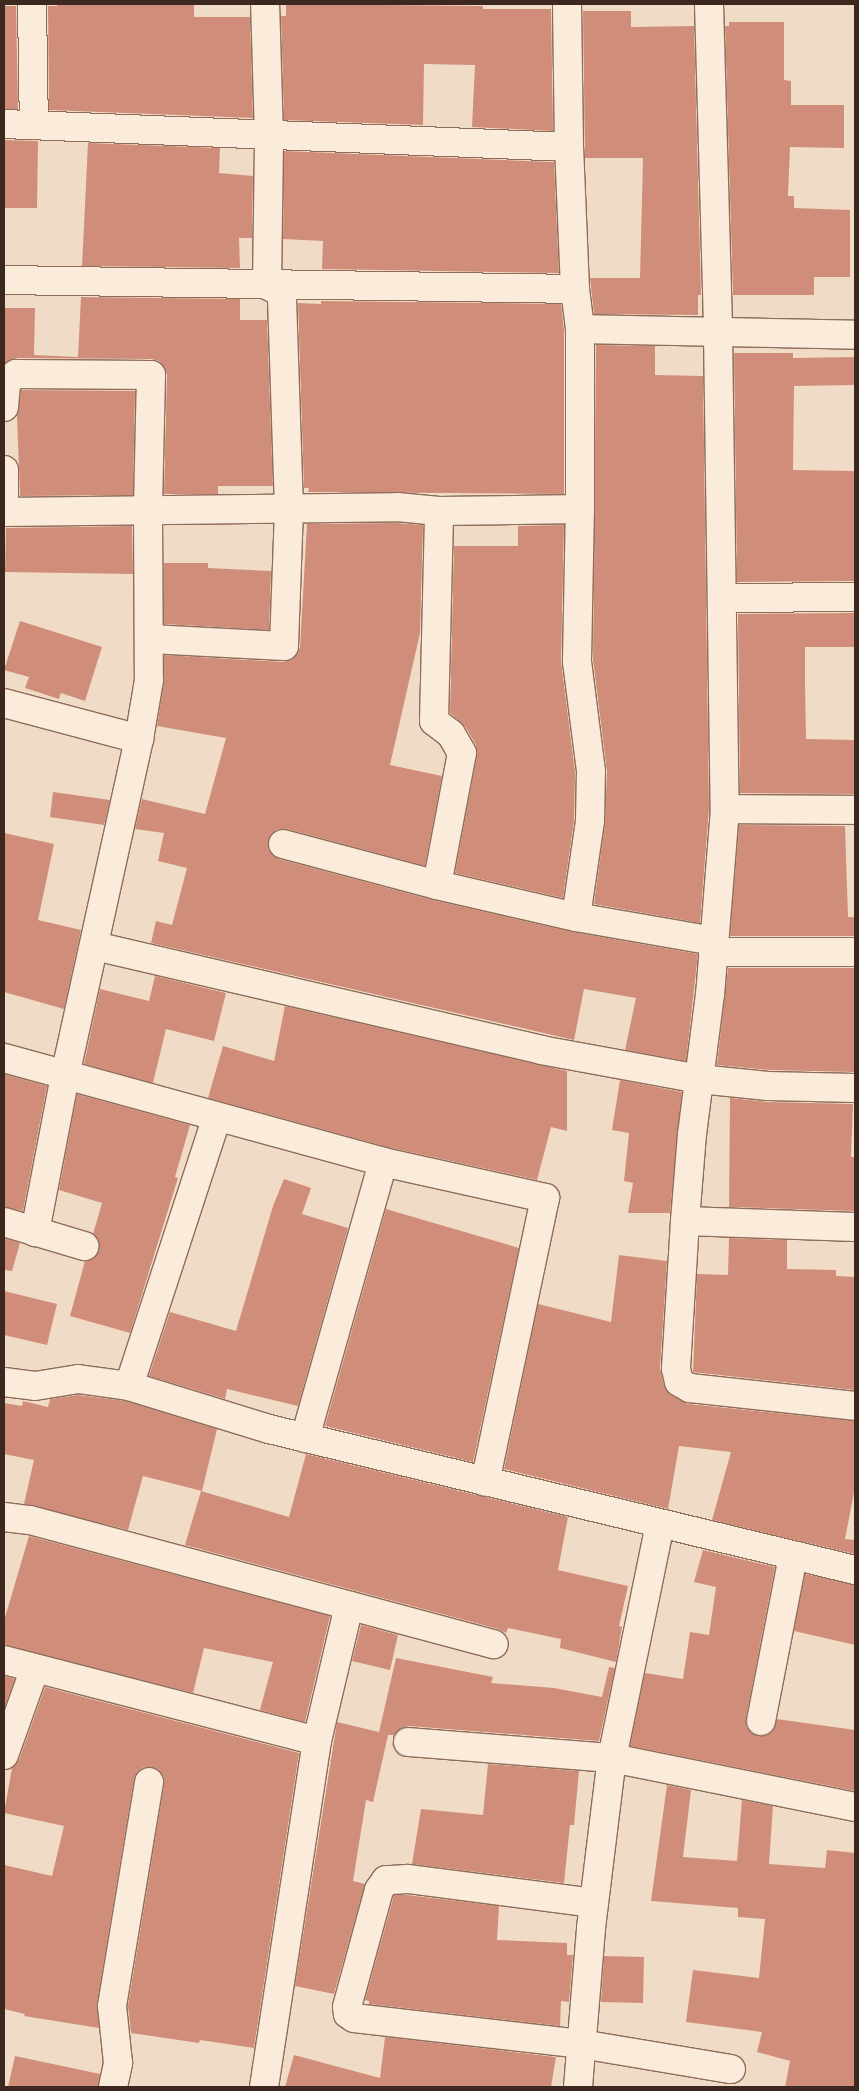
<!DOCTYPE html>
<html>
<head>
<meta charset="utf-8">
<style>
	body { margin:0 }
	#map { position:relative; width:859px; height:2091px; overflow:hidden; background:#f0dcc6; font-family:"Libre Baskerville",serif }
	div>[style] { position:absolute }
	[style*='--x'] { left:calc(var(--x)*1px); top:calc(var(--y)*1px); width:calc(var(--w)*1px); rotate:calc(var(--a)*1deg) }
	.building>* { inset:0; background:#d08e7a }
	.roads { filter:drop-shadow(1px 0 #8d6c5a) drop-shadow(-1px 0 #8d6c5a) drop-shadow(0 1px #8d6c5a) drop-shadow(0 -1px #8d6c5a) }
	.minor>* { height:28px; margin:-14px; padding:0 14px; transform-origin:14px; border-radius:14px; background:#faebda }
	span { translate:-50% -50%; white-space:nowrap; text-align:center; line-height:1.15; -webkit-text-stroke:4.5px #f7e7d6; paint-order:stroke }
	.frame { position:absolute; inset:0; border:5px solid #3c281f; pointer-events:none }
</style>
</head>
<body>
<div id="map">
	<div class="building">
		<div style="clip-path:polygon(57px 4px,194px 4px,194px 17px,250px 17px,253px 118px,49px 110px,48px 6px,57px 6px)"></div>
		<div style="clip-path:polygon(286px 4px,483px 6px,483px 9px,551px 9px,553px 131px,472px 127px,475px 65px,424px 64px,423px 125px,284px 120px,281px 16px,286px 16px)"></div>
		<div style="clip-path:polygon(4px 6px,16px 6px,18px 109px,4px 109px)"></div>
		<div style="clip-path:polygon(583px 11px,631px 11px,631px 27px,694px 26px,701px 295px,698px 295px,698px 315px,594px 314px,590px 278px,640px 278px,643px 158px,585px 158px)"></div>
		<div style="clip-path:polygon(729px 22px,784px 22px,784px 80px,791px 81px,791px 105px,844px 105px,844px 148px,790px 147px,788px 196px,794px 196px,794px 208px,850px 210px,850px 277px,814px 277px,814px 295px,733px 295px,725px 26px,729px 26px)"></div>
		<div style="clip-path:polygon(4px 140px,38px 141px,37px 208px,4px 208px)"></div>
		<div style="clip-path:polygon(88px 143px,220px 148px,219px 173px,253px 176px,252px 238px,239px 238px,240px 268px,82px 266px)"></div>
		<div style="clip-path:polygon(284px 151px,554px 162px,559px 273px,322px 269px,323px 241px,283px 239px)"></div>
		<div style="clip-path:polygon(81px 297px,240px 299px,240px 320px,267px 320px,273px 486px,218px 486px,218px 494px,164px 494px,167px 375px,164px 367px,159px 361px,151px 359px,16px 358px,4px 364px,4px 308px,35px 308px,34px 355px,78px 357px)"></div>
		<div style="clip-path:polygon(321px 301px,561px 304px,564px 330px,564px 494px,308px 492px,309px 488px,304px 488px,298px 303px,321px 304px)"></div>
		<div style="clip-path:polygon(596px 345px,655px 346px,655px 375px,703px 376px,709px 808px,700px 923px,594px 904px,605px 823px,607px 771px,593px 660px)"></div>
		<div style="clip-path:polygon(734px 353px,793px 353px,793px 358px,855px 357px,855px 385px,794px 386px,793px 470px,855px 471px,855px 581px,737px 582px)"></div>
		<div style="clip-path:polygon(21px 390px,135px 391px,133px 495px,20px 496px,17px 416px)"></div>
		<div style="clip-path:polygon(396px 523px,423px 525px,420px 633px,390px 765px,442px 776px,425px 866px,287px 829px,278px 829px,272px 833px,268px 840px,268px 849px,272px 855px,279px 859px,433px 900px,573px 932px,698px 954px,686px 1061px,625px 1050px,636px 998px,584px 989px,574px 1040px,151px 943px,156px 921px,172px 925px,187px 868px,158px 861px,164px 833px,135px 829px,142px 799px,205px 814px,226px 738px,157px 726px,164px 682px,164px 655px,283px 662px,292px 660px,297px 654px,300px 647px,307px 524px)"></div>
		<div style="clip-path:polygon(564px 525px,561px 661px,575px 772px,574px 820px,563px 898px,455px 873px,477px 755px,476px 745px,465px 726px,450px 713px,454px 546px,518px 546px,518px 526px)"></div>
		<div style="clip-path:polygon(132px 526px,133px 574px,5px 572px,6px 528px)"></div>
		<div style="clip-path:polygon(164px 563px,208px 563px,208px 568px,271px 571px,269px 630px,164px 624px)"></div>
		<div style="clip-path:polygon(855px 613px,855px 647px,805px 647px,805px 683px,806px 739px,855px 740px,855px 794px,740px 793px,738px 614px)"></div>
		<div style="clip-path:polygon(20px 621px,102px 647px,85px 701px,61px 693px,59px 699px,25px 688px,29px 677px,4px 670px)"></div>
		<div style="clip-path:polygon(53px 792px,110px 800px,104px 825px,50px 817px)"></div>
		<div style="clip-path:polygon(739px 825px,845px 826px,848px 917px,855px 917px,855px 936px,730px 936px)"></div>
		<div style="clip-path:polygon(4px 833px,54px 844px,38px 920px,81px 930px,64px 1009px,4px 992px)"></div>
		<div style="clip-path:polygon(728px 968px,855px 968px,855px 1072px,769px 1070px,717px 1065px)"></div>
		<div style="clip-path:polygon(155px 976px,226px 993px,214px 1041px,166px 1029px,153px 1083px,84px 1064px,100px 989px,149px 1001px)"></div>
		<div style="clip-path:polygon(285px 1006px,567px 1071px,567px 1131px,551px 1127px,537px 1180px,387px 1147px,208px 1098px,223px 1046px,274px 1061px)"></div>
		<div style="clip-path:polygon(4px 1074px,47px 1086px,23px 1211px,4px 1207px)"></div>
		<div style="clip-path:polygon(620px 1080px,682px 1092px,670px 1213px,628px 1213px,633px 1183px,624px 1181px,629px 1133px,612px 1130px)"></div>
		<div style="clip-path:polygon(77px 1094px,190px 1125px,175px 1177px,178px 1178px,130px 1333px,70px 1316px,85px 1261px,94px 1258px,99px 1250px,99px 1242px,93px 1234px,102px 1203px,59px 1190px)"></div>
		<div style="clip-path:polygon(730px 1098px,768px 1102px,853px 1104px,851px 1157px,855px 1157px,855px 1211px,729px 1207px)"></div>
		<div style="clip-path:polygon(284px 1179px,311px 1188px,302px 1214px,348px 1228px,298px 1406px,227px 1389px,225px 1399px,149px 1376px,170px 1312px,236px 1331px,273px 1206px)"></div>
		<div style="clip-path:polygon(386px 1209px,519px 1248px,473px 1462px,325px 1426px)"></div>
		<div style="clip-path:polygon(4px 1238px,20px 1243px,12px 1271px,4px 1270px)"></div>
		<div style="clip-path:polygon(729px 1238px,787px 1240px,787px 1269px,836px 1270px,836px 1276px,855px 1277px,855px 1390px,693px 1372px,697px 1274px,728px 1275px)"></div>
		<div style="clip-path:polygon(619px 1255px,667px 1261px,660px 1368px,664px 1386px,671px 1395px,688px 1404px,855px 1421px,855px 1487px,845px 1539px,855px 1540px,855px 1554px,712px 1520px,731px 1452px,679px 1446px,668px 1509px,504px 1469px,538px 1304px,611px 1322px)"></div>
		<div style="clip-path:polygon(4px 1291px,57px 1304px,47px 1345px,4px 1335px)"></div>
		<div style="clip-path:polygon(78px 1395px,126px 1401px,217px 1429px,202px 1491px,143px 1476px,128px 1530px,24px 1504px,34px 1460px,4px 1454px,4px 1403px,22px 1406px,23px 1401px,48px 1407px,50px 1399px)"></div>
		<div style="clip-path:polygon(306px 1454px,568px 1517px,558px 1570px,628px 1586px,619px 1626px,622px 1627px,616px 1662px,560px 1648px,561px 1639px,508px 1628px,506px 1633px,498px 1629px,185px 1545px,201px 1491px,289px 1517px)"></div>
		<div style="clip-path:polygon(29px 1536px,330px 1616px,305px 1722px,260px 1710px,273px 1662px,204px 1648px,193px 1693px,4px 1645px,4px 1621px)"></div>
		<div style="clip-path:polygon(703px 1550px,775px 1567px,746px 1718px,746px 1727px,751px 1733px,759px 1736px,766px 1736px,772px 1732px,777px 1719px,855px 1730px,855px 1791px,630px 1746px,645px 1673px,683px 1679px,690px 1632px,709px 1635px,716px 1587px,694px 1582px)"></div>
		<div style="clip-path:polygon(805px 1574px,855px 1585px,855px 1645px,794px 1631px)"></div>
		<div style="clip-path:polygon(361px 1625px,398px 1635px,390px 1670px,352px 1661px)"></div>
		<div style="clip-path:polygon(396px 1658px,493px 1677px,491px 1683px,554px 1688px,602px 1697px,609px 1667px,615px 1668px,599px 1741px,409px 1726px,401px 1728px,394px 1735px,388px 1735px,373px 1802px,366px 1800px,353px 1881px,365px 1884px,334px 1994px,295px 1986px,337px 1722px,379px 1732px)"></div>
		<div style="clip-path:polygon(4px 1676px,15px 1679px,4px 1709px)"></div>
		<div style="clip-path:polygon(45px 1687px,299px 1753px,254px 2048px,200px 2040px,199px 2043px,131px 2033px,128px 2006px,164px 1785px,164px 1777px,159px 1770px,151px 1767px,144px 1767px,137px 1772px,134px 1779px,97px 2003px,99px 2028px,24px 2016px,25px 2014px,4px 2009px,4px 1865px,52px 1876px,64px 1826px,4px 1813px,12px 1768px,19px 1760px)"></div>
		<div style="clip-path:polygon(488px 1764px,579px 1771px,574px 1825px,570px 1825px,564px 1883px,412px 1864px,421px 1809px,483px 1815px)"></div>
		<div style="clip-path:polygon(667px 1785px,691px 1790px,683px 1857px,737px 1861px,742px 1800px,773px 1806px,769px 1864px,825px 1868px,827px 1850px,855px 1853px,855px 2087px,785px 2087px,790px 2061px,757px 2052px,762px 2032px,686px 2022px,693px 1970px,759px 1978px,765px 1919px,738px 1917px,738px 1908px,651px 1901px)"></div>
		<div style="clip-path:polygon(394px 1895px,407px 1895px,499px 1906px,497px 1940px,567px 1943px,567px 1955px,573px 1955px,569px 2002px,561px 2001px,560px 2026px,369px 2004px,369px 2001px,365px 2000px)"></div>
		<div style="clip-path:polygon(604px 1956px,644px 1957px,643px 2003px,601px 2002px)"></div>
		<div style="clip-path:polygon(385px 2037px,556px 2057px,551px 2087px,285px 2087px,294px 2055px,380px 2078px)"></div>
		<div style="clip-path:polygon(15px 2056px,100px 2074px,98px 2087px,8px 2087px)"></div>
	</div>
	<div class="roads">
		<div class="minor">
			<div style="--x:32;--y:4;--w:121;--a:89.1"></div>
			<div style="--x:709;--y:4;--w:329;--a:88.4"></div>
			<div style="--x:718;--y:333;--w:476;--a:89.2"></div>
			<div style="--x:725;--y:809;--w:186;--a:94.6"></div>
			<div style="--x:710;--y:994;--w:141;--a:97.3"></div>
			<div style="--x:692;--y:1134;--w:87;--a:94.6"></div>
			<div style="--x:685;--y:1221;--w:148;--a:93.5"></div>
			<div style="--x:676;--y:1369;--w:13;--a:77"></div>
			<div style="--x:679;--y:1382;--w:13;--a:29"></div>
			<div style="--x:690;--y:1388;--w:166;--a:6.2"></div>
			<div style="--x:4;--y:124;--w:565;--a:2.33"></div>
			<div style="--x:4;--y:280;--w:571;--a:0.9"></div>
			<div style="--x:575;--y:289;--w:142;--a:-92.4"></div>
			<div style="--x:569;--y:147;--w:143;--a:-90.8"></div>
			<div style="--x:580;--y:329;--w:275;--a:1.2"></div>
			<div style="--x:4;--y:407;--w:25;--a:-85"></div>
			<div style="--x:6;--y:382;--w:13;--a:-39"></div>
			<div style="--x:16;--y:374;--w:135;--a:0.4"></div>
			<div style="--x:151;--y:375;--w:136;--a:91.3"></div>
			<div style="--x:148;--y:511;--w:169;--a:89.7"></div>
			<div style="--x:149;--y:680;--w:60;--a:99.6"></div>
			<div style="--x:4;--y:470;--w:42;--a:90"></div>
			<div style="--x:4;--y:512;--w:393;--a:-0.7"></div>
			<div style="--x:397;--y:507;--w:42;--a:5.4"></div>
			<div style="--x:439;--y:511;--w:141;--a:-0.8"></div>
			<div style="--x:580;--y:509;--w:180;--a:-90"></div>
			<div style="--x:580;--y:329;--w:40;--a:-97.1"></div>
			<div style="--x:722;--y:598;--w:133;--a:-0.4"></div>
			<div style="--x:150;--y:639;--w:134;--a:3"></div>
			<div style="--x:284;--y:646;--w:137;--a:-87.9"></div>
			<div style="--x:289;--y:509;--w:216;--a:-91.9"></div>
			<div style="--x:282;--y:293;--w:17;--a:-152"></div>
			<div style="--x:267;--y:285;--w:149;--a:-89.2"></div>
			<div style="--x:269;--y:136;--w:132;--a:-91.7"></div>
			<div style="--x:4;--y:703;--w:140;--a:14.9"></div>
			<div style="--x:139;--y:739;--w:345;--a:102.4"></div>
			<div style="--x:65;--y:1076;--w:159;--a:100.9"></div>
			<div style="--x:725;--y:809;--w:130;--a:0.4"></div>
			<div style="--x:283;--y:844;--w:159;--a:14.9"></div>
			<div style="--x:437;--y:885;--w:143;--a:13"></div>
			<div style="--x:576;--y:917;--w:140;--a:9.9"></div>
			<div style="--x:437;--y:885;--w:134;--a:-79.3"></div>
			<div style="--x:462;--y:753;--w:22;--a:-120"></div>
			<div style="--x:451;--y:734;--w:21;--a:-143"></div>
			<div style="--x:434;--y:721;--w:210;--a:-88.6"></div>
			<div style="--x:576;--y:917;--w:97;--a:-81.7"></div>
			<div style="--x:590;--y:821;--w:50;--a:-88.9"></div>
			<div style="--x:591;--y:771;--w:111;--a:-97.3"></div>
			<div style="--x:577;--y:661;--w:152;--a:-88.9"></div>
			<div style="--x:95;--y:946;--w:458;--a:13.1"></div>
			<div style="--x:541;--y:1050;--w:161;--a:10.4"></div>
			<div style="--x:699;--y:1079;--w:69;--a:5.8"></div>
			<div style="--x:768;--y:1086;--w:87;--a:1.3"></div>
			<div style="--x:713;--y:952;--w:142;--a:0"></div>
			<div style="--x:4;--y:1058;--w:393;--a:15.3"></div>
			<div style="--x:383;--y:1162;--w:166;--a:12.5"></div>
			<div style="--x:545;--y:1198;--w:290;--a:101.9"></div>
			<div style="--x:685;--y:1221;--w:170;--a:2"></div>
			<div style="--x:4;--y:1222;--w:84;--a:16.7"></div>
			<div style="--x:4;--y:1382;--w:31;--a:7"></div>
			<div style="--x:35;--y:1386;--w:44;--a:-9.2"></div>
			<div style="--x:78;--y:1379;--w:51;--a:7.8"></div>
			<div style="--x:129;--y:1386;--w:146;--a:17.1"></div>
			<div style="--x:269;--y:1429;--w:603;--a:13.53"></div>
			<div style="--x:129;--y:1386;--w:283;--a:-71.9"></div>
			<div style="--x:305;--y:1438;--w:287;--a:-74.2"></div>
			<div style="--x:4;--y:1517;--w:26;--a:7"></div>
			<div style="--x:30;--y:1520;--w:480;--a:15"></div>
			<div style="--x:4;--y:1660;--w:323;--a:14.5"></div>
			<div style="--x:317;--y:1741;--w:139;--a:-76.7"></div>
			<div style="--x:761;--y:1721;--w:168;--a:-79"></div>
			<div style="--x:408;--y:1742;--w:205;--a:4.5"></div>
			<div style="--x:612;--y:1758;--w:248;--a:11.4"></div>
			<div style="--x:4;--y:1755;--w:92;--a:-70.4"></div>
			<div style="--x:594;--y:1903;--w:188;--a:-172.6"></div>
			<div style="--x:408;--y:1879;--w:22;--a:177"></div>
			<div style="--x:386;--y:1880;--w:12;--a:125"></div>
			<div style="--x:379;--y:1890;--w:121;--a:105.3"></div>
			<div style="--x:347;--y:2007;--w:7;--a:82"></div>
			<div style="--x:348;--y:2014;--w:7;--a:34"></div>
			<div style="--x:354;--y:2018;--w:228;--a:6.5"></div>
			<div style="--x:581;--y:2044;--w:152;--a:9.5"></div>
			<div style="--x:113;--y:2087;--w:25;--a:-78"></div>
			<div style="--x:118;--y:2063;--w:57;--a:-96"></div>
			<div style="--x:112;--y:2006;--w:227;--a:-80.6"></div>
			<div style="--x:264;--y:2087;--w:350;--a:-81.3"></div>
			<div style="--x:578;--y:2087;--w:160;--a:-85.3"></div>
			<div style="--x:591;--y:1928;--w:171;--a:-83"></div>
			<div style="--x:612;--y:1758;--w:239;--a:-78.4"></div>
		</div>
	</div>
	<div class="frame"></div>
</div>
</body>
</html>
